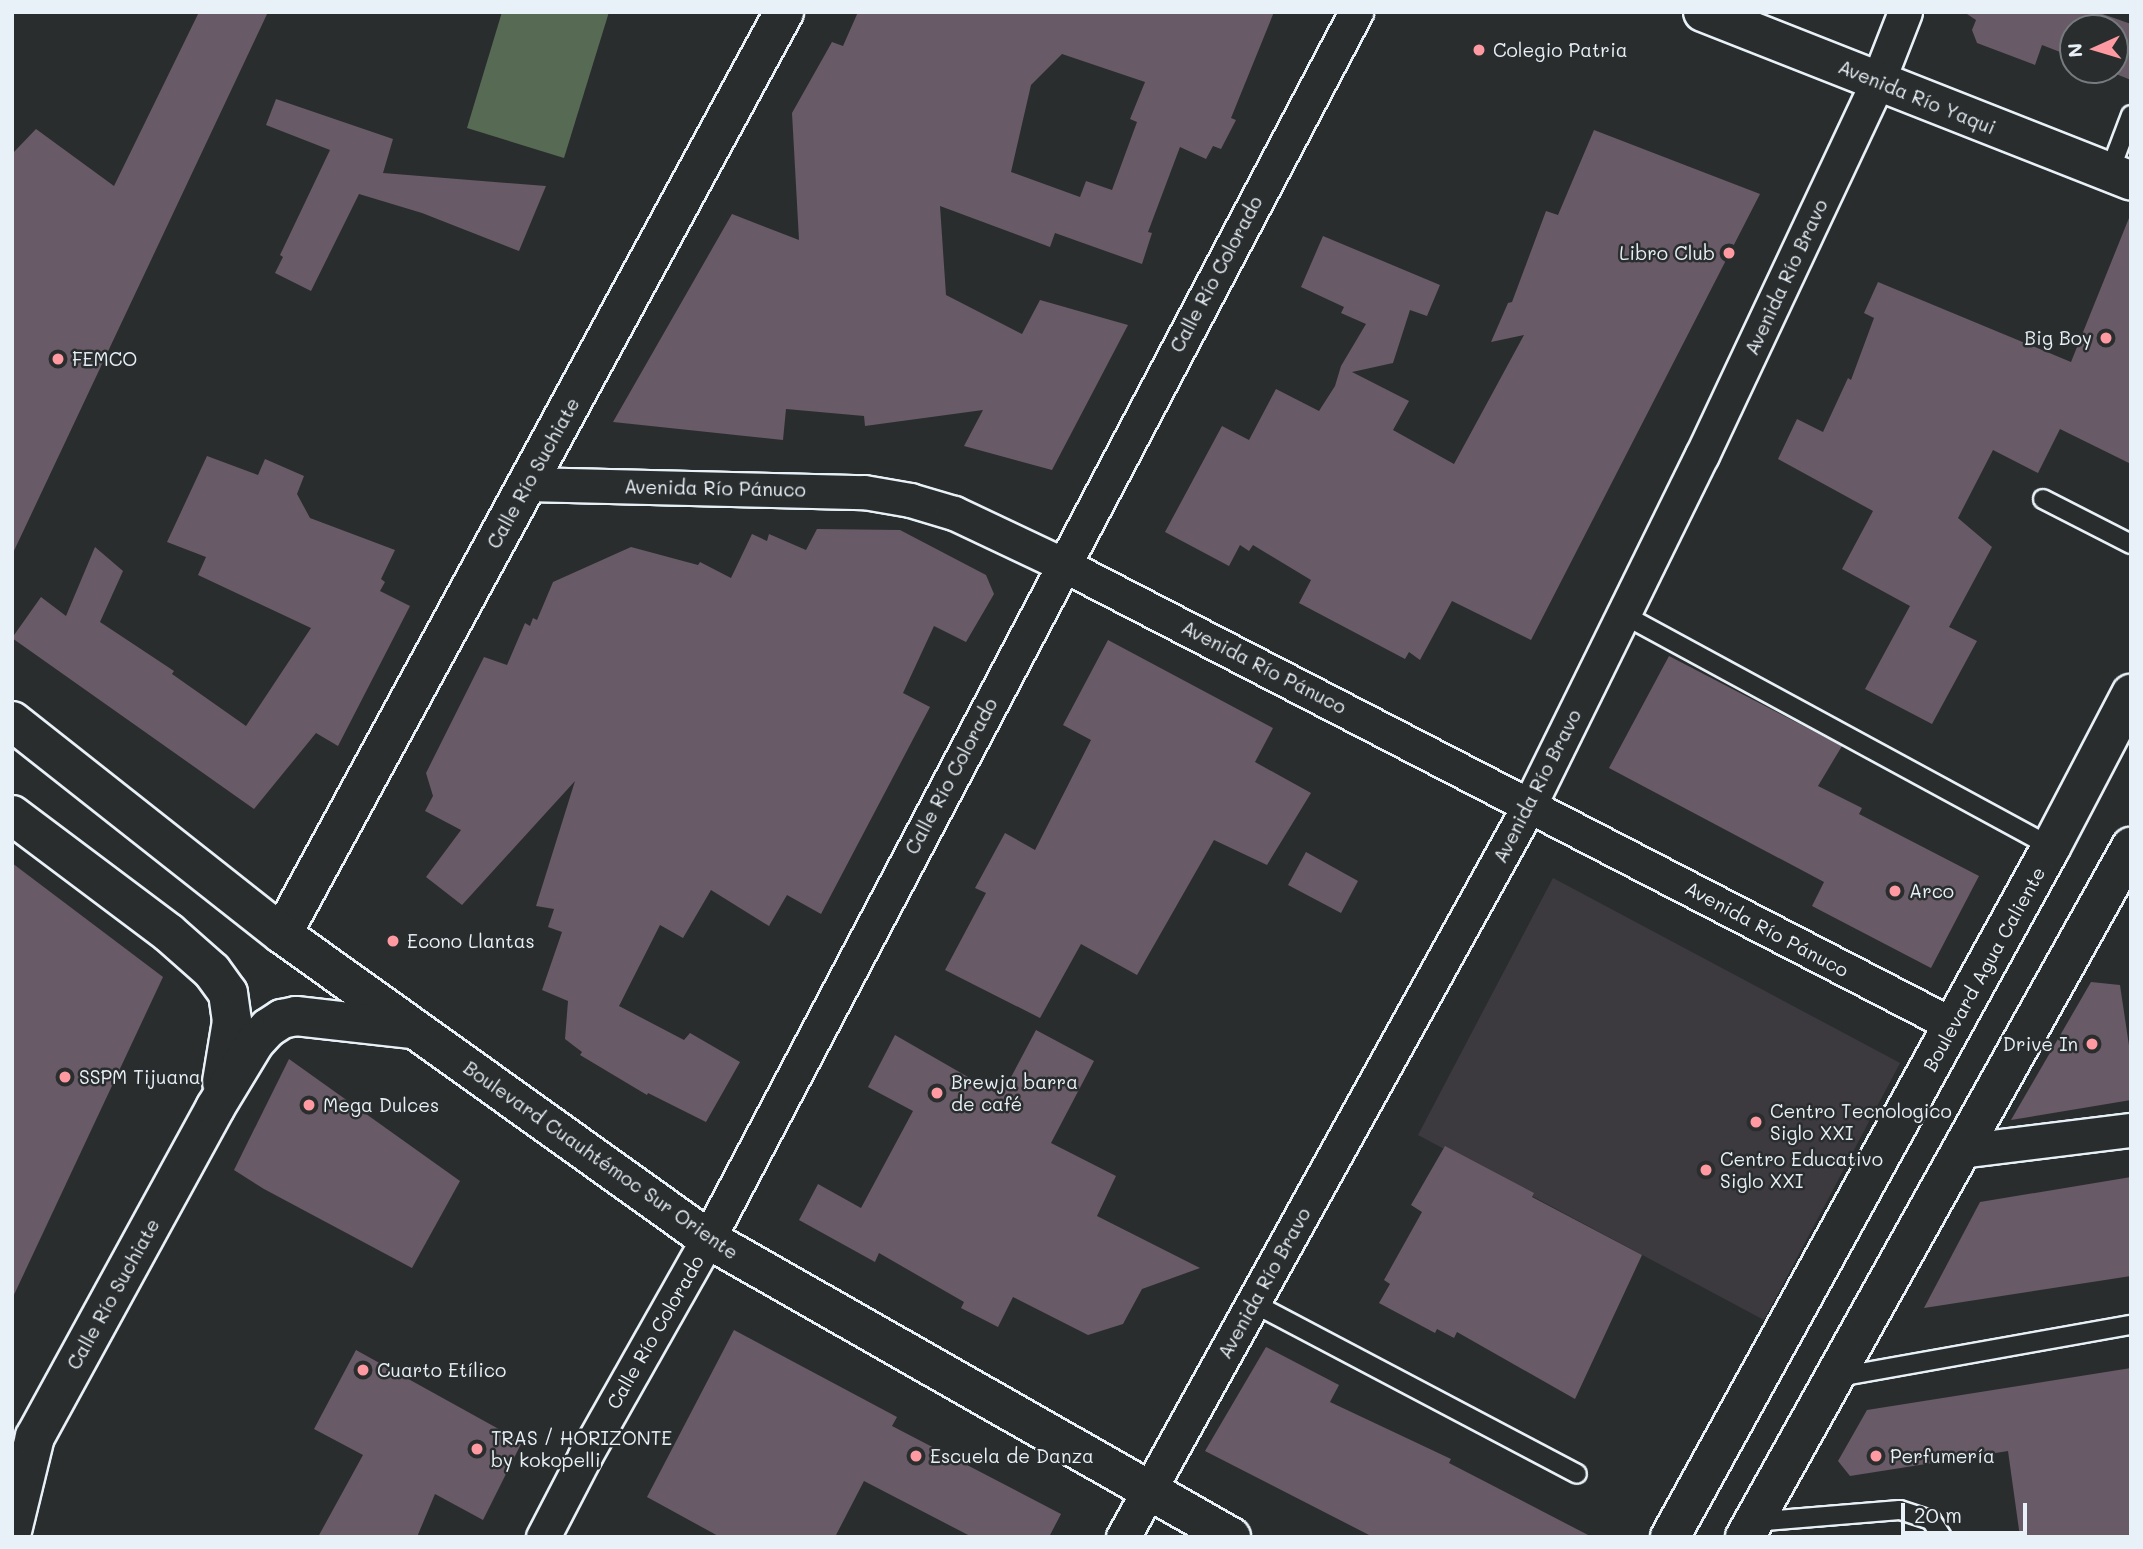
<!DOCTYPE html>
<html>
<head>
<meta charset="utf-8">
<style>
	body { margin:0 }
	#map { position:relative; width:2143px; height:1549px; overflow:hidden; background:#2a2d2e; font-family:Mali,sans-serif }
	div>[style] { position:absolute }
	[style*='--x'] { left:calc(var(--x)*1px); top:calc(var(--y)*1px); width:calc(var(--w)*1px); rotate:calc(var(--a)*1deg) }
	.built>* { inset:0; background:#3d3a3f }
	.green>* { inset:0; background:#576a54 }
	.building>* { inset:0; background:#685a66 }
	.roads { filter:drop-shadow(2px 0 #e8f1f8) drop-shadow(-2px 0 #e8f1f8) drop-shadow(0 2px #e8f1f8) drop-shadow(0 -2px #e8f1f8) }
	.service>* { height:18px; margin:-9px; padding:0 9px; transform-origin:9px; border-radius:9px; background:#2a2d2e }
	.minor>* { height:33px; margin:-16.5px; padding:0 16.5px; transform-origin:16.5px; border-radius:16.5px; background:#2a2d2e }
	.tertiary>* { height:38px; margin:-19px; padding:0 19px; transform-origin:19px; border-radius:19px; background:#2a2d2e }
	.primary>* { height:38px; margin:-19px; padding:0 19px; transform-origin:19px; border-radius:19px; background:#2a2d2e }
	.dots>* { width:19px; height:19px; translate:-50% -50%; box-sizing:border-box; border:4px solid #2a2d2e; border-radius:50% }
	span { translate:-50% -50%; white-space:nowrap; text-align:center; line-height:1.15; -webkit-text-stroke:5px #2a2d2e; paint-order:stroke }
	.poi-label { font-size:19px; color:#e8f1f8 }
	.left { translate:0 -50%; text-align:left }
	.right { translate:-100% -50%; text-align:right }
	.street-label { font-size:19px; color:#e8f1f8 }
	.frame { position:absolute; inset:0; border:14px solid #e8f1f8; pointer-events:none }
	.north { position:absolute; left:2059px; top:14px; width:70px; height:70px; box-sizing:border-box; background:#2a2d2e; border:2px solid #767b7f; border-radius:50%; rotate:266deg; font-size:19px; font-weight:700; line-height:28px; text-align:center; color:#e8f1f8 }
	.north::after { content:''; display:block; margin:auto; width:24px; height:32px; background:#ff9aa2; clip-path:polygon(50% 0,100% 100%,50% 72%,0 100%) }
	.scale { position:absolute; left:1901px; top:1503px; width:126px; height:32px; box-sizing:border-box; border:4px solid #e8f1f8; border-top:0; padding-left:9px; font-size:21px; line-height:24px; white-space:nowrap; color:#e8f1f8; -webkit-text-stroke:5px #2a2d2e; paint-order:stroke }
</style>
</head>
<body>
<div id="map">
	<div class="built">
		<div style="clip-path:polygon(1553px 878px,1900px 1063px,1764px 1320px,1418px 1135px)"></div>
	</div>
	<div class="green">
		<div style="clip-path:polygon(502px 12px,609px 12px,564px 158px,467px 128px)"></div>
	</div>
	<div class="building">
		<div style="clip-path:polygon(199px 12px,268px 12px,12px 555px,12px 154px,36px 129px,114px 186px)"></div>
		<div style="clip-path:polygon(evenodd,858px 12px,1274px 12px,1231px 118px,1236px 120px,1221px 149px,1213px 146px,1206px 159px,1180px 147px,1148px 232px,1152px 233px,1142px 264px,1055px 233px,1050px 247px,940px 206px,946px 295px,1022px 334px,1040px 300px,1128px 325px,1052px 470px,964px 446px,983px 410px,865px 426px,864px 416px,786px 409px,783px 440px,613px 422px,732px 214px,799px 240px,792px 113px,832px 42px,843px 46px,858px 12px,1062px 54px,1145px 82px,1130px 119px,1137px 122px,1112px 190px,1086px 181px,1080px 197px,1011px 172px,1031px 85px,1062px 54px)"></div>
		<div style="clip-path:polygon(1964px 12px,2097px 12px,2131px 24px,2131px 80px,2106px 70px,2115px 70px,2115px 28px,2073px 28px,2073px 57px,2042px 45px,2035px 65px,1977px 43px,1972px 30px,1976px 20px)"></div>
		<div style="clip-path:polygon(276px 99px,393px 139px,383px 173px,546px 186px,519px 251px,422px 213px,359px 194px,311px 291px,275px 273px,283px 257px,280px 255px,330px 150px,266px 125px)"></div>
		<div style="clip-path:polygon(1594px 130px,1760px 194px,1531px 640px,1452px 601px,1420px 660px,1409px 652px,1405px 659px,1299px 603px,1311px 580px,1253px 545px,1249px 551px,1240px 545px,1229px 566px,1165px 532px,1222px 426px,1249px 440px,1276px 389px,1319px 411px,1335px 386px,1341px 366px,1366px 324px,1341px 313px,1344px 307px,1301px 287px,1323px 236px,1440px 285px,1427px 316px,1410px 310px,1393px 363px,1352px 372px,1409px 401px,1393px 430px,1454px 464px,1524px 335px,1491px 342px,1508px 303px,1512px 302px,1546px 211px,1558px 215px)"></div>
		<div style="clip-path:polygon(2129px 218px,2131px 464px,2060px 429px,2038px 473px,1993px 450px,1958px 518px,1992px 547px,1949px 627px,1977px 641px,1932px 724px,1865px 689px,1910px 606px,1842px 569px,1873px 511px,1778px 459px,1797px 419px,1823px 432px,1848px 378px,1851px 380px,1874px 318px,1864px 313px,1878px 282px,2071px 362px)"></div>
		<div style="clip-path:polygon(207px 456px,258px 475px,265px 459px,304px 476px,297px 494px,310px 518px,395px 550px,381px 579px,385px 582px,380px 591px,410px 606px,338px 746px,316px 733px,254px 809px,12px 638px,41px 597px,66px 616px,95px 547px,123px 571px,100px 622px,174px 671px,172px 674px,246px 726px,311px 628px,198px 575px,206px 557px,167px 542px)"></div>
		<div style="clip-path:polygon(817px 529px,900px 530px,986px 575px,994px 594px,966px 642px,934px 626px,903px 693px,930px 707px,821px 914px,787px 895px,769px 926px,711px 890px,683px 938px,660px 925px,619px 1006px,684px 1040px,690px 1033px,740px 1062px,706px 1122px,648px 1093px,647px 1095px,580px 1055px,582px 1052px,565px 1039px,568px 1001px,542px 990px,562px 932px,548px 927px,554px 909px,536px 906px,575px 781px,462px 905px,426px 877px,461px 830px,425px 811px,433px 796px,426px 773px,484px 657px,507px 665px,525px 623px,530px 626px,533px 618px,537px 620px,553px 582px,631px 547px,698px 565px,700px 562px,731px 578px,752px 534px,767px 541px,769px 534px,806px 550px)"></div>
		<div style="clip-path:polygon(1108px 640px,1273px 728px,1255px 762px,1311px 793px,1267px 865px,1214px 840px,1137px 975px,1081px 944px,1040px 1018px,945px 970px,986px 893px,975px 888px,1005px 833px,1035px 850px,1091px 740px,1063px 725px)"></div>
		<div style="clip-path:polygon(1669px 656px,1842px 746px,1818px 786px,1862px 808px,1859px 814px,1979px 876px,1931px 968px,1812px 906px,1824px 882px,1609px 768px)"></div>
		<div style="clip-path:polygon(1306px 852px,1358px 881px,1341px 913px,1288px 885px)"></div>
		<div style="clip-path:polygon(12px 863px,163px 977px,12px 1299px)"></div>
		<div style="clip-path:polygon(2091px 982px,2120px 985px,2131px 1059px,2131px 1100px,2011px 1120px)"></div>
		<div style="clip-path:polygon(1036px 1030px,1094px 1061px,1051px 1143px,1116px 1176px,1097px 1216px,1200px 1268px,1142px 1289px,1123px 1324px,1088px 1335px,1013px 1297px,998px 1327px,961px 1308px,964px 1302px,879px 1253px,875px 1262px,799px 1220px,818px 1184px,861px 1208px,913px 1111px,868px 1087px,895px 1035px,1001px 1096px)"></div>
		<div style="clip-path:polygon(289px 1059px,460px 1181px,412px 1268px,264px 1189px,234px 1170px)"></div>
		<div style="clip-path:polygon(1445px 1146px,1534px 1193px,1532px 1197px,1642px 1255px,1575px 1399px,1457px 1332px,1454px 1338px,1437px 1329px,1435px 1333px,1379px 1303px,1390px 1284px,1384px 1280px,1422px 1212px,1411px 1205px)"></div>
		<div style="clip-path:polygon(2131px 1177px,2131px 1276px,1924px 1308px,1980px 1202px)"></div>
		<div style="clip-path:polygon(734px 1330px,897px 1417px,892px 1426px,1061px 1514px,1049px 1537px,972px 1537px,864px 1481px,835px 1537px,720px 1537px,647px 1497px)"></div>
		<div style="clip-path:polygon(1266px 1347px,1339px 1385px,1330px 1402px,1451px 1459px,1449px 1463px,1592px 1537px,1373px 1537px,1205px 1451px)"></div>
		<div style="clip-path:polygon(356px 1350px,522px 1442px,483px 1520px,435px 1494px,417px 1537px,318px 1537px,363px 1455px,314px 1429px)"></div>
		<div style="clip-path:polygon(2131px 1368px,2131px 1537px,2020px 1537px,2008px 1451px,1850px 1476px,1838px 1461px,1867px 1410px)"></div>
	</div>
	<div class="roads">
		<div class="service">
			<div style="--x:2109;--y:173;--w:62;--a:-69.2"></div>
			<div style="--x:2043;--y:499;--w:99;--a:27.1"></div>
			<div style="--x:1624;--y:615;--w:486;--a:28.5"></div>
			<div style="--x:1253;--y:1303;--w:366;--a:27.8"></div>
			<div style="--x:1838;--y:1377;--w:298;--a:-10.1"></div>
			<div style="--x:1753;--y:1522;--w:147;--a:-4.7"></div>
			<div style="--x:1900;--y:1510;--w:33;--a:18"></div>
			<div style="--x:1931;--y:1520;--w:20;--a:57"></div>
		</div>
		<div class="minor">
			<div style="--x:527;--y:484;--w:337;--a:1.4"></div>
			<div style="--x:864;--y:492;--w:47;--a:9.9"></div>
			<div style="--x:910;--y:500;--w:46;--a:16.5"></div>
			<div style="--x:954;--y:513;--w:119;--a:25.3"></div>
			<div style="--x:1062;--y:564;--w:1003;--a:27.36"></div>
			<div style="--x:1959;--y:1151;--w:173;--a:-7"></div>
			<div style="--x:543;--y:1537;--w:91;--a:-62.6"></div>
			<div style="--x:585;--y:1456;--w:249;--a:-60.5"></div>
			<div style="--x:708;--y:1239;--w:1388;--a:-62.16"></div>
			<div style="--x:1123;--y:1537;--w:838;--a:-60.96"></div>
			<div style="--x:1530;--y:804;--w:389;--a:-63.8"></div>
			<div style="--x:1702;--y:455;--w:413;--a:-64.8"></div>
			<div style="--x:1878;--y:81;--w:74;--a:-68.6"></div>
		</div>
		<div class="tertiary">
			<div style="--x:1703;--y:12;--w:460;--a:21.5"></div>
			<div style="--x:282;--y:934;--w:1050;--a:-61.43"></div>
		</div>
		<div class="primary">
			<div style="--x:12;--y:721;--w:344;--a:38.3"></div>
			<div style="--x:282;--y:934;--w:524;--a:35.6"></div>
			<div style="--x:708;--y:1239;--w:602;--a:29.67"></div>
			<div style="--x:12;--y:815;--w:196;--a:36.9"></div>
			<div style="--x:169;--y:933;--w:57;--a:41.5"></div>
			<div style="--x:212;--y:971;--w:27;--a:54"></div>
			<div style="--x:228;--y:993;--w:28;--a:82"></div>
			<div style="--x:232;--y:1021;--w:62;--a:99.3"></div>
			<div style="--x:12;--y:1531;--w:97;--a:-76.3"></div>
			<div style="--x:35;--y:1437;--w:375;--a:-61.3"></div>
			<div style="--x:215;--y:1108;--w:77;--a:-58.8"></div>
			<div style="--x:255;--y:1042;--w:19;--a:-47"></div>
			<div style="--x:268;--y:1028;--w:17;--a:-33"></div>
			<div style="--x:282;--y:1019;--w:14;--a:-12"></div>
			<div style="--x:296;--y:1016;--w:117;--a:6.4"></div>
			<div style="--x:1670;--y:1537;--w:788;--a:-61.09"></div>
			<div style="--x:2051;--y:847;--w:173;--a:-62.4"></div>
			<div style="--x:1745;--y:1537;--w:791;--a:-60.78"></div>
		</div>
	</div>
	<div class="dots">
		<div style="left:1479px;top:50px;background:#ff9aa2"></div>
		<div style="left:1729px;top:253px;background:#ff9aa2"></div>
		<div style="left:2106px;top:338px;background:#ff9aa2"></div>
		<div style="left:58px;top:359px;background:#ff9aa2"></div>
		<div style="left:1895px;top:891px;background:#ff9aa2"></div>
		<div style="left:393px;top:941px;background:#ff9aa2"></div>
		<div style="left:2092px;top:1044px;background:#ff9aa2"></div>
		<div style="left:65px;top:1077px;background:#ff9aa2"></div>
		<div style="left:937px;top:1093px;background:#ff9aa2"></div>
		<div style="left:309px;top:1105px;background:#ff9aa2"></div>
		<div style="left:1756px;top:1122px;background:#ff9aa2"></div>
		<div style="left:1706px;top:1170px;background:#ff9aa2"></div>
		<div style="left:363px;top:1370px;background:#ff9aa2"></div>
		<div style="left:477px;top:1449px;background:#ff9aa2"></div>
		<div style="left:916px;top:1456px;background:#ff9aa2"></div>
		<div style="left:1876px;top:1456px;background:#ff9aa2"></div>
	</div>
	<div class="poi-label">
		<span class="left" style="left:1493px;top:50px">Colegio Patria</span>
		<span class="right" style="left:1715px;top:253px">Libro Club</span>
		<span class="right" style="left:2092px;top:338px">Big Boy</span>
		<span class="left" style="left:72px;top:359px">FEMCO</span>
		<span class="left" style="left:1909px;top:891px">Arco</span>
		<span class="left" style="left:407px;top:941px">Econo Llantas</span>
		<span class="right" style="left:2078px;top:1044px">Drive In</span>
		<span class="left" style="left:79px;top:1077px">SSPM Tijuana</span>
		<span class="left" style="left:951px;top:1093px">Brewja barra<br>de café</span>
		<span class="left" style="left:323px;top:1105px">Mega Dulces</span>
		<span class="left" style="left:1770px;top:1122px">Centro Tecnologico<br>Siglo XXI</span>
		<span class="left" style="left:1720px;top:1170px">Centro Educativo<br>Siglo XXI</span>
		<span class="left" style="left:377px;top:1370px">Cuarto Etílico</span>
		<span class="left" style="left:491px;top:1449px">TRAS / HORIZONTE<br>by kokopelli</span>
		<span class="left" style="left:930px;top:1456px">Escuela de Danza</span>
		<span class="left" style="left:1890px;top:1456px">Perfumería</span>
	</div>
	<div class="street-label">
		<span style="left:1917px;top:97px;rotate:22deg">Avenida Río Yaqui</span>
		<span style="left:1216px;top:274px;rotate:-62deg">Calle Río Colorado</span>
		<span style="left:1786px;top:277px;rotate:-65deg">Avenida Río Bravo</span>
		<span style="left:533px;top:473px;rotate:-61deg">Calle Río Suchiate</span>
		<span style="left:715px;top:488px;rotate:1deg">Avenida Río Pánuco</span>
		<span style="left:1264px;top:667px;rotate:27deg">Avenida Río Pánuco</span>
		<span style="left:951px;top:776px;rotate:-62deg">Calle Río Colorado</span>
		<span style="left:1537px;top:786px;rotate:-63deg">Avenida Río Bravo</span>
		<span style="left:1767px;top:929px;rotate:28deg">Avenida Río Pánuco</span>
		<span style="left:1984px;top:969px;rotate:-61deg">Boulevard Agua Caliente</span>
		<span style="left:601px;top:1160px;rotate:35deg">Boulevard Cuauhtémoc Sur Oriente</span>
		<span style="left:1264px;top:1283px;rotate:-61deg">Avenida Río Bravo</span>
		<span style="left:113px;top:1294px;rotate:-61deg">Calle Río Suchiate</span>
		<span style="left:655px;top:1332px;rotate:-60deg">Calle Río Colorado</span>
	</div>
	<div class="frame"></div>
	<div class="north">N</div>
	<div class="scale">20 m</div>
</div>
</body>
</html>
